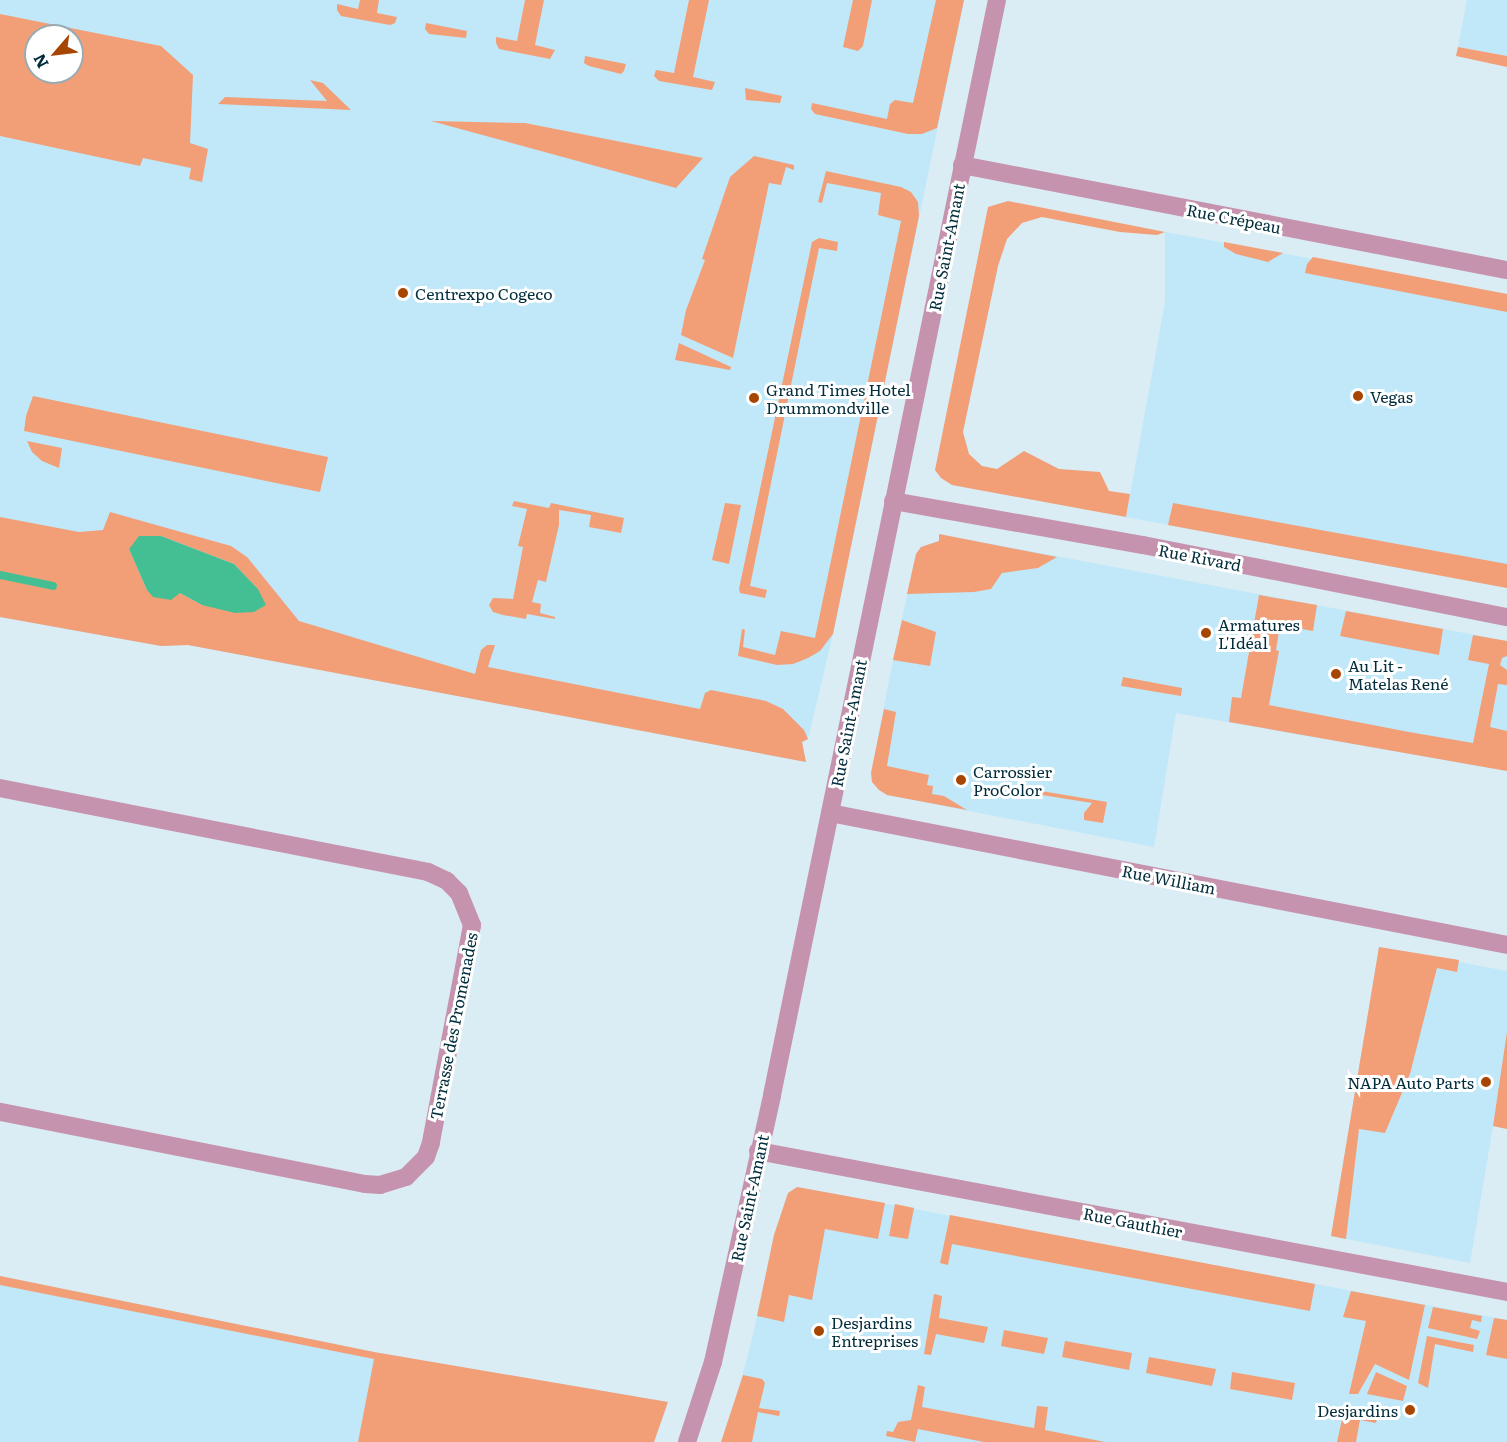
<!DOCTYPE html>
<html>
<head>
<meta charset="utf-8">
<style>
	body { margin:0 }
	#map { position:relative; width:1507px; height:1442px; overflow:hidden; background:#daecf4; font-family:Literata,serif }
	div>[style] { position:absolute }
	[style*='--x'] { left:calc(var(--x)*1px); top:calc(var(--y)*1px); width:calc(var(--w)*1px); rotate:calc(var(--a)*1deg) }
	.built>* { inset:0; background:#c0e8f9 }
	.green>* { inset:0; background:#f29f78 }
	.water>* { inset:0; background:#44bf94 }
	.stream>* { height:8px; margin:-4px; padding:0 4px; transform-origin:4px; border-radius:4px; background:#44bf94 }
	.street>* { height:18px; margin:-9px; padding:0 9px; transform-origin:9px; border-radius:9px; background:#c693ae }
	.dots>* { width:16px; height:16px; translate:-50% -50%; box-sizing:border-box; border:3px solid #fff; border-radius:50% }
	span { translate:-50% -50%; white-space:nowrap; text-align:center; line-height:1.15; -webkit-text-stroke:6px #fff; paint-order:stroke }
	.street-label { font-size:16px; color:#002c3b }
	.poi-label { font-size:16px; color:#002c3b }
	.left { translate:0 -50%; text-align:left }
	.right { translate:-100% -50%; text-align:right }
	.north { position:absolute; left:24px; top:24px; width:60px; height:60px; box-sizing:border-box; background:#fff; border:2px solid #99abb1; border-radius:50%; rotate:242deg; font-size:16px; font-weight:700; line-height:24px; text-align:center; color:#002c3b }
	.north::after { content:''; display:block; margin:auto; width:21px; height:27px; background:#a74502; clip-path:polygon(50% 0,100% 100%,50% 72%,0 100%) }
</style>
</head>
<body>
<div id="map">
	<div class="built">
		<div style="clip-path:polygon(evenodd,0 0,964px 0,833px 634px,808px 739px,802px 742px,806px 762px,188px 645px,161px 646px,0 617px,0 0,36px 36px,72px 36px,72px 72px,36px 72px,36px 36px)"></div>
		<div style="clip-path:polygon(1467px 0,1507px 0,1507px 56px,1458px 47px)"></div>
		<div style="clip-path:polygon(1165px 232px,1507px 294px,1507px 588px,1126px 517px,1165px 302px)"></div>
		<div style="clip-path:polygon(939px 534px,1507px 641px,1507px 771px,1176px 713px,1154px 847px,887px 795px,872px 782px,871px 773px,893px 660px,916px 554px,921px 547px,939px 541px)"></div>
		<div style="clip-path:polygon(1379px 947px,1507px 971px,1507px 1129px,1493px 1126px,1470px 1263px,1331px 1236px)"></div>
		<div style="clip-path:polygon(797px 1187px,1507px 1320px,1507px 1442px,721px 1442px,739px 1388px,753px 1335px,774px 1235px,788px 1193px)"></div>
		<div style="clip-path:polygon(0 1276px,374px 1352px,668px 1402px,654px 1442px,0 1442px)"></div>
	</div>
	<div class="green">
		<div style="clip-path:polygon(360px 0,379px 0,377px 13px,397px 17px,395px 23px,390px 25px,341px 16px,337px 10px,337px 4px,358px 9px)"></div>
		<div style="clip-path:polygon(525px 0,544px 0,535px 45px,555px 50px,550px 59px,499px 49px,496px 43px,496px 37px,517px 41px)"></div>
		<div style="clip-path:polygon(689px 0,709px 0,693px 77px,715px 82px,712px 90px,659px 81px,654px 76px,656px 70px,674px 73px)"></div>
		<div style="clip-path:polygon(853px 0,872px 0,863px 46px,858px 51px,843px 47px)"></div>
		<div style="clip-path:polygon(936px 0,964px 0,937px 128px,922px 134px,908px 134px,815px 114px,811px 109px,812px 103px,887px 119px,890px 104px,895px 100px,913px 103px)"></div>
		<div style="clip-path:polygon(evenodd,0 14px,161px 46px,193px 75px,190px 143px,208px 149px,202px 182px,189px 179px,191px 168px,143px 158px,140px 166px,0 136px,0 14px,36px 36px,72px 36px,72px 72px,36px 72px,36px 36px)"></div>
		<div style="clip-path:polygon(426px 23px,467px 31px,466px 38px,429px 34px,425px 29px)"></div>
		<div style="clip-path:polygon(1458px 47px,1507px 56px,1507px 67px,1456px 56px)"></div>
		<div style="clip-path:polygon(585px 56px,626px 64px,624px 71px,621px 74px,589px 66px,584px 63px)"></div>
		<div style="clip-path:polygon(310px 80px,323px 83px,351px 110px,218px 104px,225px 97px,327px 101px)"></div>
		<div style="clip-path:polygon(745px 88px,782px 96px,780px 103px,746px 100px)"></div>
		<div style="clip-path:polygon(431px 121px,525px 123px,703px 158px,676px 188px)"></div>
		<div style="clip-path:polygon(754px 156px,794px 165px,794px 170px,786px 167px,781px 185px,769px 183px,733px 358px,681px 335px,686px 310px,705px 260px,702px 259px,730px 177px)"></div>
		<div style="clip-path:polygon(826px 171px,901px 187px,911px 192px,918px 202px,919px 216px,833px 634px,820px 651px,808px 658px,793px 664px,777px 665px,738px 656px,742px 629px,745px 630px,743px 647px,775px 655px,781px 631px,815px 638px,901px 221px,878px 215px,881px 193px,827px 183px,822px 203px,818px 202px)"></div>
		<div style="clip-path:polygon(1008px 201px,1165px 232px,1157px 235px,1120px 232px,1042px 217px,1022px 223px,1007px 239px,998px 266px,963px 432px,969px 454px,982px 466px,997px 469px,1024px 451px,1059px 469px,1100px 472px,1109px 491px,1130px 494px,1126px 517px,952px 485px,941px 478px,935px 470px,988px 207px)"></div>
		<div style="clip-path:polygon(819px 238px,838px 242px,837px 251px,819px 248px,750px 586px,767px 590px,765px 598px,740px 593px,739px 589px,812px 242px)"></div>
		<div style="clip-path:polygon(1224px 242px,1283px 253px,1268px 262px,1236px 254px,1224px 247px)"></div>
		<div style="clip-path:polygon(1313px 257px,1507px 294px,1507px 312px,1305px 273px,1307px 264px)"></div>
		<div style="clip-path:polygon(679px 343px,731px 367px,730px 370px,675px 360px)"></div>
		<div style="clip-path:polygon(33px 396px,328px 457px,320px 492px,24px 431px,26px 416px)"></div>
		<div style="clip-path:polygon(27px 441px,62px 448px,59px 468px,42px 461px,32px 452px)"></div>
		<div style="clip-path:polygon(514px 501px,549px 508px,551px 503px,624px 518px,621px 533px,589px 527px,591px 515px,559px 510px,559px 525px,546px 582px,538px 580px,532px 602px,541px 604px,540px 613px,555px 617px,555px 619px,527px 614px,526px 619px,503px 615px,493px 612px,489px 605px,493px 598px,513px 599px,523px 547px,518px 546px,527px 509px,512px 506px)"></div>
		<div style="clip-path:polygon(725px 503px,741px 505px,729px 564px,712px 560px)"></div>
		<div style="clip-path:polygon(1173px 503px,1507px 564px,1507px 588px,1168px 525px)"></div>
		<div style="clip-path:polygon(evenodd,110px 512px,231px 546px,247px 557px,299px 621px,475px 674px,481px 650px,487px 645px,495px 645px,488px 667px,700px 709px,705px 693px,711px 690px,766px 701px,783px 709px,804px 730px,808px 739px,802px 742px,806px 762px,188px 645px,161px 646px,0 617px,0 517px,79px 532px,103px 530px,110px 512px,161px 536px,234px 564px,258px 589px,202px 605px,180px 593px,147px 590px,129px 549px,161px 536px)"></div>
		<div style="clip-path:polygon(939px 534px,1057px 557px,1038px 568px,1002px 573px,991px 589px,974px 592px,907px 594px,916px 554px,921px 547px,939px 541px)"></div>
		<div style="clip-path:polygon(1259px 595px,1317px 605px,1313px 631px,1280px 625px,1276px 650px,1279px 651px,1269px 705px,1409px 732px,1473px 743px,1489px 664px,1468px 660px,1473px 635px,1507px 641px,1507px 656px,1502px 658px,1500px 665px,1507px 670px,1507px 685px,1498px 684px,1490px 727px,1507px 731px,1507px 771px,1229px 722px,1232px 697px,1241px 698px)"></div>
		<div style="clip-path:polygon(1346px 611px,1443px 629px,1439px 655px,1340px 636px)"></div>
		<div style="clip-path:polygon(902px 620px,936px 632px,930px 666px,893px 660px)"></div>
		<div style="clip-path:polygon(1123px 677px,1182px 688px,1181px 696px,1121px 686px)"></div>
		<div style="clip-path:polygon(884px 709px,896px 712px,887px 766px,929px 775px,927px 785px,933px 786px,932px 794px,944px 796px,967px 810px,887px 795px,879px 790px,872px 782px,871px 773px)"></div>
		<div style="clip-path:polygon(1023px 788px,1107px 802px,1103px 823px,1084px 820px,1084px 813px,1092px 803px,1023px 792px)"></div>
		<div style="clip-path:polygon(1379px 947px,1459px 960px,1457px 972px,1437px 968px,1410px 1074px,1385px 1133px,1359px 1129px,1346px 1239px,1331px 1236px)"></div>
		<div style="clip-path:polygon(1507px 1032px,1507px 1129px,1493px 1126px)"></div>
		<div style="clip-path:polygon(797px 1187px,885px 1203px,878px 1239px,825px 1229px,812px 1300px,789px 1295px,784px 1322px,757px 1316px,774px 1235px,788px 1193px)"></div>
		<div style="clip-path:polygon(895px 1204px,914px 1208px,908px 1239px,889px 1236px)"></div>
		<div style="clip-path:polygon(950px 1215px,1315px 1284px,1310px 1311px,952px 1244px,948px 1265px,940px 1263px)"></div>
		<div style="clip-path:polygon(0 1276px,374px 1352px,668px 1402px,654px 1442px,358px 1442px,374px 1359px,0 1285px)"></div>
		<div style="clip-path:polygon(1351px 1291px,1425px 1305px,1409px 1380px,1375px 1364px,1358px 1394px,1349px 1394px,1366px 1321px,1343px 1317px)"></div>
		<div style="clip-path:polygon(934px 1294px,942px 1296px,939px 1318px,988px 1327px,984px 1343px,936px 1334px,931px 1355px,924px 1354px)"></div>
		<div style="clip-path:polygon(1433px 1307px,1482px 1316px,1481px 1322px,1472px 1320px,1470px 1328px,1480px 1331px,1477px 1339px,1428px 1328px)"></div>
		<div style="clip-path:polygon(1494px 1318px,1507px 1320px,1507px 1359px,1486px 1355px)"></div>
		<div style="clip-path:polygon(1004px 1330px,1048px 1338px,1044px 1354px,1001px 1346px)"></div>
		<div style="clip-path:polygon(1427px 1336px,1474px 1345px,1473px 1352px,1435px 1344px,1428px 1388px,1418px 1383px)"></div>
		<div style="clip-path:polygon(1065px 1341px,1132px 1353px,1129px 1370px,1062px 1357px)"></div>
		<div style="clip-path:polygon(1149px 1357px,1216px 1369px,1212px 1386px,1146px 1373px)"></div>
		<div style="clip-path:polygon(1232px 1372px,1295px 1383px,1292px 1400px,1230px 1389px)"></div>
		<div style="clip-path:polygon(1376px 1372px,1407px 1386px,1403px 1401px,1367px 1394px)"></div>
		<div style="clip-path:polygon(743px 1375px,762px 1379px,765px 1383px,759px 1408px,780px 1411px,779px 1416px,758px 1412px,752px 1442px,721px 1442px)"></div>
		<div style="clip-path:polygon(918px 1385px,925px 1387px,922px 1407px,1034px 1428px,1037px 1406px,1048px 1407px,1045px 1430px,1105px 1442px,984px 1442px,918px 1429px,915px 1442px,886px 1436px,887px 1431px,893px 1432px,898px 1422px,911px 1420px)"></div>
		<div style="clip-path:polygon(1345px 1406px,1378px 1412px,1376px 1423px,1360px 1420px,1356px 1442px,1337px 1442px)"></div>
	</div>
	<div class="water">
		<div style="clip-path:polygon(139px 536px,161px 536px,234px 564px,258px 589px,266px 605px,254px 612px,235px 613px,202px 605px,180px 593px,171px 600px,153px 597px,147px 590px,129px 549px)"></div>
	</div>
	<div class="stream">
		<div style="--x:0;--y:575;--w:54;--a:11.7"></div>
	</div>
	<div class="street">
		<div style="--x:962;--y:165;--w:555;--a:10.91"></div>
		<div style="--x:893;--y:501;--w:254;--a:10"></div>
		<div style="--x:1143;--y:545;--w:371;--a:11.2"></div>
		<div style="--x:0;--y:788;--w:436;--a:11.1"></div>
		<div style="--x:428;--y:872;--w:21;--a:25"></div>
		<div style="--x:447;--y:881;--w:17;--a:45"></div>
		<div style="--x:459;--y:893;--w:35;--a:68"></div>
		<div style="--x:472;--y:925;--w:222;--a:100.7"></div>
		<div style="--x:431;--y:1143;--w:15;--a:110"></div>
		<div style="--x:426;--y:1157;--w:28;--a:135"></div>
		<div style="--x:406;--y:1177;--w:27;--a:163"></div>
		<div style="--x:380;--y:1185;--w:15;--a:-176"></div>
		<div style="--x:365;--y:1184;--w:372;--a:-168.8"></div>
		<div style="--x:830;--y:813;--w:690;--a:11.03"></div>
		<div style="--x:758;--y:1151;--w:762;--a:10.66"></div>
		<div style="--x:687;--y:1442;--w:84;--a:-72"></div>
		<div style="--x:713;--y:1362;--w:273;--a:-77.5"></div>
		<div style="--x:772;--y:1095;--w:1118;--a:-78.39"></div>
	</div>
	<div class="dots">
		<div style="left:403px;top:293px;background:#a74502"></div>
		<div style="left:1358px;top:396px;background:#a74502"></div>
		<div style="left:754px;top:398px;background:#a74502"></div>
		<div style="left:1206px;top:633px;background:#a74502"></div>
		<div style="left:1336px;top:674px;background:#a74502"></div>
		<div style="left:961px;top:780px;background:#a74502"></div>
		<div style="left:1486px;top:1082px;background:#a74502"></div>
		<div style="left:819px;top:1331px;background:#a74502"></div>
		<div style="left:1410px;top:1410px;background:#a74502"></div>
	</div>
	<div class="street-label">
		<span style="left:1234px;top:218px;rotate:11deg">Rue Crépeau</span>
		<span style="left:946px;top:247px;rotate:-79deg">Rue Saint-Amant</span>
		<span style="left:1200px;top:557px;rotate:11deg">Rue Rivard</span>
		<span style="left:848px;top:723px;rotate:-79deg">Rue Saint-Amant</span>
		<span style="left:1169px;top:879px;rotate:11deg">Rue William</span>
		<span style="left:453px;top:1026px;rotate:-79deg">Terrasse des Promenades</span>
		<span style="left:749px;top:1198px;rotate:-78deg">Rue Saint-Amant</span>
		<span style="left:1133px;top:1222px;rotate:11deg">Rue Gauthier</span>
	</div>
	<div class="poi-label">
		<span class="left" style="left:415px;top:293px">Centrexpo Cogeco</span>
		<span class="left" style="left:766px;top:398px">Grand Times Hotel<br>Drummondville</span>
		<span class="left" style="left:1370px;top:396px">Vegas</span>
		<span class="left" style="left:1218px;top:633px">Armatures<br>L'Idéal</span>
		<span class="left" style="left:1348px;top:674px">Au Lit -<br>Matelas René</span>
		<span class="left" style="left:973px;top:780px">Carrossier<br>ProColor</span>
		<span class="right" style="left:1474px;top:1082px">NAPA Auto Parts</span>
		<span class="left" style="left:831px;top:1331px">Desjardins<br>Entreprises</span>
		<span class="right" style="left:1398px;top:1410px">Desjardins</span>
	</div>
	<div class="north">N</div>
</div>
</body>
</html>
